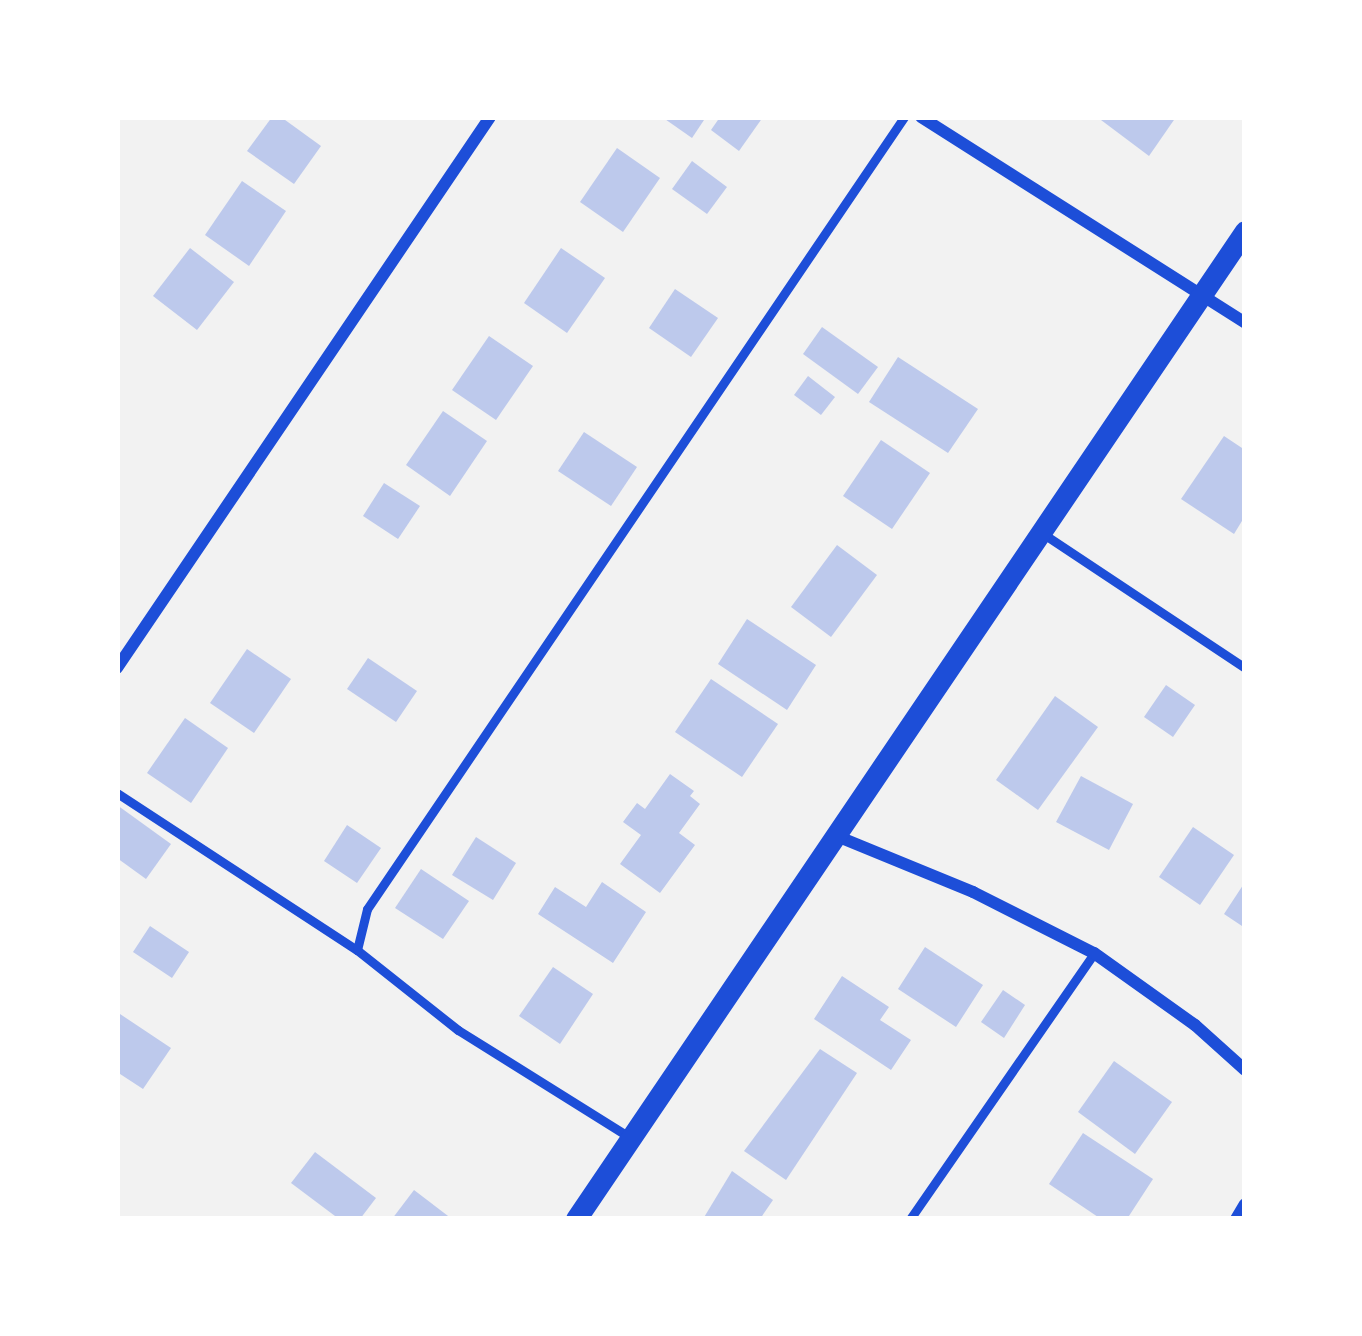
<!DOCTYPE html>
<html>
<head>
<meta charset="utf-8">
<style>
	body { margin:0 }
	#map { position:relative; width:1362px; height:1336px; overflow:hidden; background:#f2f2f2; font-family:"Noto Sans",sans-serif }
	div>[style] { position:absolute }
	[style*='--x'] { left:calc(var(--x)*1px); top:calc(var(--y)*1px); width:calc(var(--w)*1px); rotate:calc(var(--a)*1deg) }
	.building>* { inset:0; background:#bdc9ec }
	.service>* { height:9px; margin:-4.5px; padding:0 4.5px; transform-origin:4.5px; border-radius:4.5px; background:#1d4ed8 }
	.minor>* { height:12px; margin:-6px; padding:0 6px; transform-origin:6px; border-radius:6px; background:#1d4ed8 }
	.tertiary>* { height:21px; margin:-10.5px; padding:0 10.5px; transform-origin:10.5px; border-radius:10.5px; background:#1d4ed8 }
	span { translate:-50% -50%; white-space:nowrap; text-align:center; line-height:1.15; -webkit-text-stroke:10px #fff; paint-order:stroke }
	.frame { position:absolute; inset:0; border:120px solid #fff; pointer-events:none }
</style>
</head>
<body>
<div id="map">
	<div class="building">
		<div style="clip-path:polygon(272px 117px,281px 117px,321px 146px,294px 184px,247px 151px)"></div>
		<div style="clip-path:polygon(662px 117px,706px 117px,692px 138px)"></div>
		<div style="clip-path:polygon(720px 117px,763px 117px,739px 151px,711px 130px)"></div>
		<div style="clip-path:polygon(1097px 117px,1176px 117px,1149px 156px)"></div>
		<div style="clip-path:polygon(617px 148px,660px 178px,623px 232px,580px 202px)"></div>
		<div style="clip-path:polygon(692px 161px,727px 187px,707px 214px,672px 189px)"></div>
		<div style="clip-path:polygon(242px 181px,286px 211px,249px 266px,205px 235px)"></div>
		<div style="clip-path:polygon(190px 248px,234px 282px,197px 330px,153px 296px)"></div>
		<div style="clip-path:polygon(561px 248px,605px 278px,567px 333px,524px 303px)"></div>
		<div style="clip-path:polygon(675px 289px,718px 318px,691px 357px,649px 328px)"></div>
		<div style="clip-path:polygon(822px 327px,878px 367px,858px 394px,803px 354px)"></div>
		<div style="clip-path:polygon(489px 336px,533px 366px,496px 420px,452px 390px)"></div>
		<div style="clip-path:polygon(898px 357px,978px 409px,948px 453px,869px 402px)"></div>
		<div style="clip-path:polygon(808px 376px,835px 397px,821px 415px,794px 395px)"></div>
		<div style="clip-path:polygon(443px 411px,487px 441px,450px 496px,406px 465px)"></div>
		<div style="clip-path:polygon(584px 432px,637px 467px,611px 506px,558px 471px)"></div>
		<div style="clip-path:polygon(1224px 436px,1245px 450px,1245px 516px,1234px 534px,1181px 499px)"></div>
		<div style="clip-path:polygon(881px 440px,930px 473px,892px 529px,843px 496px)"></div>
		<div style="clip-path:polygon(384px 483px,420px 506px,398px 539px,363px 516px)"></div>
		<div style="clip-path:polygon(837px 545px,877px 575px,831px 637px,791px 607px)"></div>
		<div style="clip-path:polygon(747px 619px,816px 665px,787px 710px,718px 664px)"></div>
		<div style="clip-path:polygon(247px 649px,291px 679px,254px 733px,210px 703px)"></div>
		<div style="clip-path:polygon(368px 658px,417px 691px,396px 722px,347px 689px)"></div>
		<div style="clip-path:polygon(711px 679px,778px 724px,742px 777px,675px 732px)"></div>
		<div style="clip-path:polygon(1166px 685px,1195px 705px,1173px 737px,1144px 717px)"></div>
		<div style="clip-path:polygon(1055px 696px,1098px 727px,1038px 810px,996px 780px)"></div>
		<div style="clip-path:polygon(185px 718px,228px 748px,191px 803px,147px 773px)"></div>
		<div style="clip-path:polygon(670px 774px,694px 791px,690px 796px,700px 804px,679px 833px,695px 845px,660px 893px,620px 864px,641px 835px,623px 822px,637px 803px,645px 809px)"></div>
		<div style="clip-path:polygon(1081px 776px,1133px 804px,1109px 850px,1056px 822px)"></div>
		<div style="clip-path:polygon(117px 805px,171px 844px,146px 879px,117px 858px)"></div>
		<div style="clip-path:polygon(347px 825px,381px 848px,357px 883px,324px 861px)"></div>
		<div style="clip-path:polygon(1193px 827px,1234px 855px,1200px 905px,1159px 877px)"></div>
		<div style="clip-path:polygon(476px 837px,516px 863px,493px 900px,452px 875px)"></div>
		<div style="clip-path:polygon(421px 869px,469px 901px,443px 939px,395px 908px)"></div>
		<div style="clip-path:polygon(602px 882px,646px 912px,613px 963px,538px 914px,555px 887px,586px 907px)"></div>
		<div style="clip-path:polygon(1245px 882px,1245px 928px,1224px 914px)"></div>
		<div style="clip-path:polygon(150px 926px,189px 952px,172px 978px,133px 952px)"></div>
		<div style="clip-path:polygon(925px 947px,983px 985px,956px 1027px,898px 989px)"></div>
		<div style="clip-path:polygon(553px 967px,593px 994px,560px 1044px,519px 1016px)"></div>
		<div style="clip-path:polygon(842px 976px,889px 1007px,880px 1020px,911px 1040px,891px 1070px,814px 1019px)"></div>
		<div style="clip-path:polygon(1003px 990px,1025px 1005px,1004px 1038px,981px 1022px)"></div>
		<div style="clip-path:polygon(117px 1012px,171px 1048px,143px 1089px,117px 1072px)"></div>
		<div style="clip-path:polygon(820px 1049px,857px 1073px,786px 1180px,744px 1151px)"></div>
		<div style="clip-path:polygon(1114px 1061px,1172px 1102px,1135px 1154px,1078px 1112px)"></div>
		<div style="clip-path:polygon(1083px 1133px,1153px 1179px,1127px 1219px,1101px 1219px,1049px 1184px)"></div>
		<div style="clip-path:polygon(315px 1152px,376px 1198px,360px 1219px,339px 1219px,291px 1183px)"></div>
		<div style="clip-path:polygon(732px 1171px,773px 1200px,760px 1219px,703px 1219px)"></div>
		<div style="clip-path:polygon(414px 1190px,452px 1219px,392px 1219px)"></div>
	</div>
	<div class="service">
		<div style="--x:1042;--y:533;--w:244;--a:33.6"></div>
		<div style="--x:117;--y:793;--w:287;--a:33.2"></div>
		<div style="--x:357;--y:950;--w:129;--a:38.4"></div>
		<div style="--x:458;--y:1030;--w:204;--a:32"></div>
		<div style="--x:357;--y:950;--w:42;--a:-76.3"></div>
		<div style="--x:367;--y:909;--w:957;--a:-55.86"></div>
		<div style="--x:910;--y:1219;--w:323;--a:-55.3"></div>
	</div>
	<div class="minor">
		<div style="--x:921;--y:117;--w:384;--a:32.4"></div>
		<div style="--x:117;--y:668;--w:665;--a:-55.9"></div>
		<div style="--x:839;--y:837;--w:145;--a:22.3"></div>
		<div style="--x:973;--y:892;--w:136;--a:26.8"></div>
		<div style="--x:1094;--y:953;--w:124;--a:35.5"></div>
		<div style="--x:1195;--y:1025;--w:67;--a:42"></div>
		<div style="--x:1236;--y:1219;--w:17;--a:-59"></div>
	</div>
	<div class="tertiary">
		<div style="--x:576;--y:1219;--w:1193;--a:-55.9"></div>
	</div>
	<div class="frame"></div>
</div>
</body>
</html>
